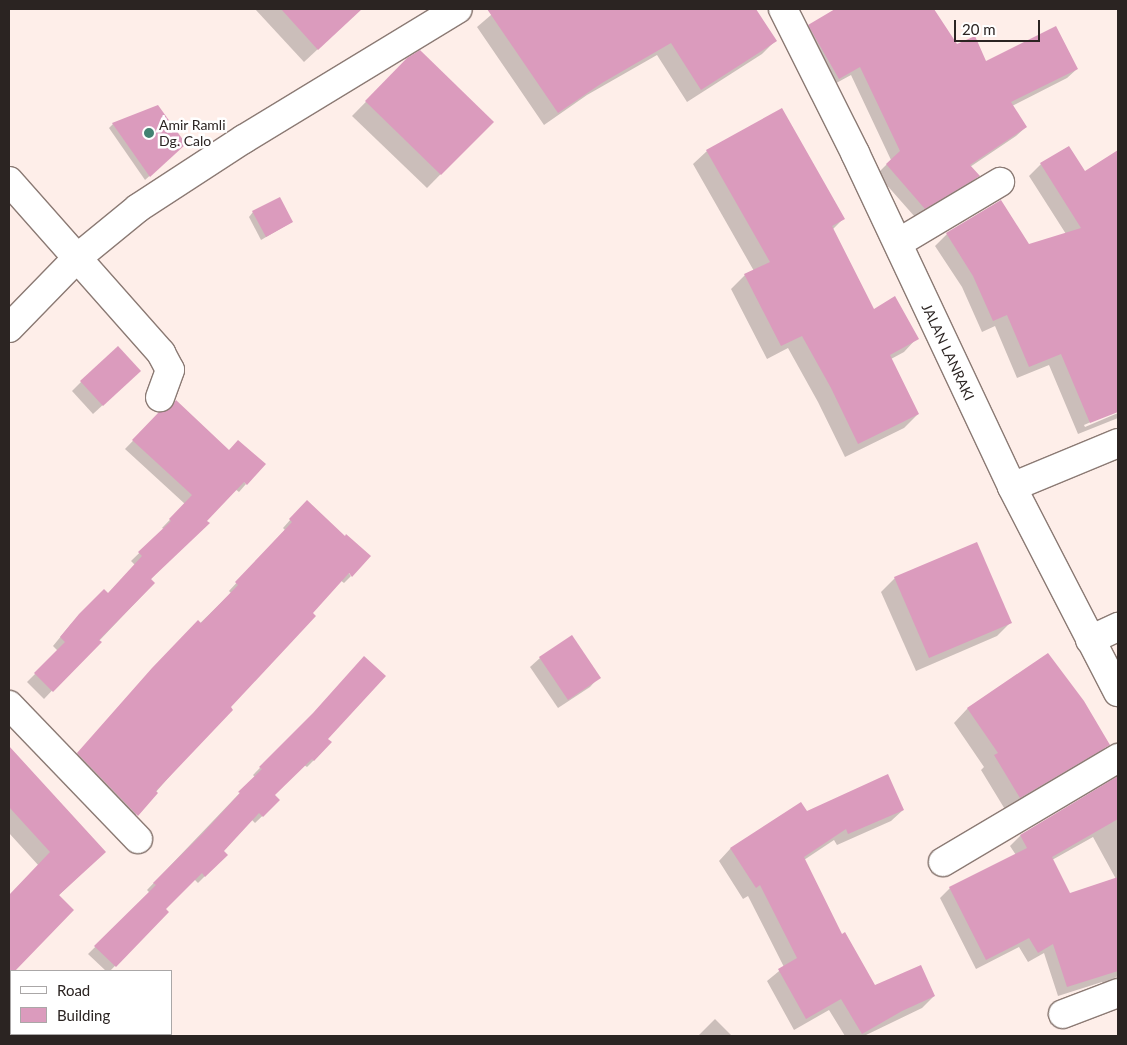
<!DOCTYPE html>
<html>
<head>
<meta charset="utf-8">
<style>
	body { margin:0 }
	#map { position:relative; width:1127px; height:1045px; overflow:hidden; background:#feeee9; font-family:Lato,sans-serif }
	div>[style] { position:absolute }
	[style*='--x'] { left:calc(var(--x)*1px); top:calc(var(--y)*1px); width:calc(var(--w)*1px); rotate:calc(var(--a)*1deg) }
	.shadow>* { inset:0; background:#0003 }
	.building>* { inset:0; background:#db9bbd }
	.roads { filter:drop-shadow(1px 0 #8b7a74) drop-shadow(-1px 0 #8b7a74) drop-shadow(0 1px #8b7a74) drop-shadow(0 -1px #8b7a74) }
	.minor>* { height:28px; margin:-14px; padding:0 14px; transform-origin:14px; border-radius:14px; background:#fff }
	.dots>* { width:14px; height:14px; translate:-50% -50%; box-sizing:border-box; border:2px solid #fff; border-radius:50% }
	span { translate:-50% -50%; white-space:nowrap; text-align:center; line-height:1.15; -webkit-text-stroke:5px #fff; paint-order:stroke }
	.poi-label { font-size:14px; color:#2b2422 }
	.left { translate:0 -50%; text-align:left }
	.street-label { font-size:14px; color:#2b2422 }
	.frame { position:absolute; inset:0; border:10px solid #2b2422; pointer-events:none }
	.legend { position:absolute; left:10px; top:970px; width:162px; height:65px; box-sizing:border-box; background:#fff; border:1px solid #aaa7a7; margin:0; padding:6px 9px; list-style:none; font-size:15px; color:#2b2422 }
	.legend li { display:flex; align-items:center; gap:10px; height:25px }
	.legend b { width:25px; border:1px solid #aaa7a7 }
	.scale { position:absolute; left:954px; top:20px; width:86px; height:22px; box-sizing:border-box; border:2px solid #2b2422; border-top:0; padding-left:6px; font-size:15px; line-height:18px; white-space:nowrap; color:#2b2422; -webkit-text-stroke:4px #fff; paint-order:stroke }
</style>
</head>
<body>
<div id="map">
	<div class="shadow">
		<div style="clip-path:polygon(255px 9px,361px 9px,304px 62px)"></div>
		<div style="clip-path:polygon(498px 9px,632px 9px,635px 14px,643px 9px,754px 9px,775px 41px,762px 54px,687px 102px,657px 55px,587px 95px,544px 125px,477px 27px)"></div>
		<div style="clip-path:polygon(840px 9px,932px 9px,981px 84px,1077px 69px,1067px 78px,1012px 106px,1026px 127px,1016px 136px,970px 167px,978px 176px,969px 185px,915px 217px,877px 174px,891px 160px,851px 75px,829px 87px,800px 35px,809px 26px)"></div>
		<div style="clip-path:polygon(408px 59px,492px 122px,427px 188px,352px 116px)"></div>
		<div style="clip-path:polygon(113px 124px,185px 144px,145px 180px,109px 128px)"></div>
		<div style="clip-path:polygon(1068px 147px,1084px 173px,1116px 153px,1118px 157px,1118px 410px,1084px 425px,1085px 427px,1118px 413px,1118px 418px,1078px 434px,1049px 365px,1017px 378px,995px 326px,982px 332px,962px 287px,935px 246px,947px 234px,1029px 246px,1066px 234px,1029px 176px,1041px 164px)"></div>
		<div style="clip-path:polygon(707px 151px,843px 219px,832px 230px,873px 310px,917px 338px,904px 352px,891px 359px,918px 414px,904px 428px,845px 457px,818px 402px,788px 348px,767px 359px,731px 289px,745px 275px,754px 271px,693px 164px)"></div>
		<div style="clip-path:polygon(253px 212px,292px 222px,261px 240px,249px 217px)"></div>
		<div style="clip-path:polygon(130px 380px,93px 414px,72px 391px,81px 382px)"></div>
		<div style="clip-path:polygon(176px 402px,246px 484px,239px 492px,235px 489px,150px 580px,154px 583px,44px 699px,27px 682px,58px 651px,53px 646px,71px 624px,107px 595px,135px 565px,131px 561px,164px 529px,162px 528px,185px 504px,125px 449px,160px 413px,167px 411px)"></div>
		<div style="clip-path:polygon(299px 510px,351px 576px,344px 583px,340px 580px,129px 823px,70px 762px,145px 677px,231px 593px,229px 591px,285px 530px,283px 528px)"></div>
		<div style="clip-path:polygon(895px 578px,1011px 622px,997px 636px,916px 671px,881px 592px)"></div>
		<div style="clip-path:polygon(571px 637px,599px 677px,590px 687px,558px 708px,530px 667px,540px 658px)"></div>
		<div style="clip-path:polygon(1048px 654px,1108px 744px,1095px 758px,1006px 811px,981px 770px,984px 767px,954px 723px,967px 709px)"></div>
		<div style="clip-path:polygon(306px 721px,327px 739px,314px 760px,307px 767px,304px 765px,274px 795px,279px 800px,255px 823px,251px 819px,222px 851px,226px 855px,198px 883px,194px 879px,164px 909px,167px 912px,110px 971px,106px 971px,88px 954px,150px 893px,147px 890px,255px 777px,253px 775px)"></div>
		<div style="clip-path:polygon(9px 747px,104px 852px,58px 896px,17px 967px,9px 976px,9px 897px,39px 866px,9px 833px)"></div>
		<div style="clip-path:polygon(evenodd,1118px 777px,1118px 976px,1103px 984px,1102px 982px,1058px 996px,1044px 953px,1028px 962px,1019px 947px,976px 969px,940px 898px,950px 888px,1016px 855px,1010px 846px,1020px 836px,1118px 777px,1093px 837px,1116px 879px,1069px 895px,1052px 860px,1093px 837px)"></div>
		<div style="clip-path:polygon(801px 803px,806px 812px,903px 810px,891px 821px,837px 845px,834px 840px,804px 860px,841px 936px,874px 986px,934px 996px,922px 1008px,864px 1036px,845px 1036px,829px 1010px,794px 1030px,767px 981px,784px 967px,748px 896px,743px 899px,719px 861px,730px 849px)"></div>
		<div style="clip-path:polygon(715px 1019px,732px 1036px,698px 1036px)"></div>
	</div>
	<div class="building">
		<div style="clip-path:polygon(281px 9px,362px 9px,318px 50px)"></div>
		<div style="clip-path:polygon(487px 9px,756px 9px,777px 41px,701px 90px,671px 43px,602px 83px,558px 113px)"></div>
		<div style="clip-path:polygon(835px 9px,934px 9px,957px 44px,975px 36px,986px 61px,1056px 26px,1078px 69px,1011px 102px,1027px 127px,970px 165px,980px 176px,925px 209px,886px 164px,900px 151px,860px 67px,839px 79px,808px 25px)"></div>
		<div style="clip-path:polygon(420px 50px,494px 122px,441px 175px,365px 101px,407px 58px)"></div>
		<div style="clip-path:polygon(158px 105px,186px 144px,150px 177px,112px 123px)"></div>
		<div style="clip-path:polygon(782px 108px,845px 219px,832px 226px,874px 309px,895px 296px,919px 339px,890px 355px,919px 414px,858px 444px,831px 388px,802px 336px,781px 346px,744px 274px,770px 262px,706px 150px)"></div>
		<div style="clip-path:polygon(1069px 146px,1085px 171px,1118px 150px,1118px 412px,1090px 423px,1061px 354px,1029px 367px,1007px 315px,993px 321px,973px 276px,946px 233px,1001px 200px,1029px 244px,1081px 228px,1040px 163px)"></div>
		<div style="clip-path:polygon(280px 197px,293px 222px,266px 237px,252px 211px)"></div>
		<div style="clip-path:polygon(118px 346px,141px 371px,103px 406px,80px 381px)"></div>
		<div style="clip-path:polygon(176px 400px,229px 450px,238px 440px,266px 464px,247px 485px,244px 482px,207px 521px,210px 523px,151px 579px,155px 583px,99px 640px,102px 642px,53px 692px,34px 673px,65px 642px,60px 637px,79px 614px,104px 589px,108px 593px,142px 556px,138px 552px,171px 521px,169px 519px,192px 495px,132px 440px,159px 412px,170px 409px)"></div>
		<div style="clip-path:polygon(307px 500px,345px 536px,346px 534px,371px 556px,352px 577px,349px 573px,313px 613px,316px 616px,231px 707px,233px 710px,156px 791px,158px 793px,138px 816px,77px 753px,152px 668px,198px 620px,201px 623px,238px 585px,235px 582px,292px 522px,289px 519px)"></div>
		<div style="clip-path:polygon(977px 542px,1012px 623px,929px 658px,894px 577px)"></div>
		<div style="clip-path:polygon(572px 635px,601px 678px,568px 700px,539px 657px)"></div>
		<div style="clip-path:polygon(1048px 653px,1084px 701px,1110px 745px,1020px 798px,994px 755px,998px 753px,967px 708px)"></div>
		<div style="clip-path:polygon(364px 656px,386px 676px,328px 739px,332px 742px,314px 761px,312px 759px,275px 795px,280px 800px,263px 817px,259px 813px,224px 851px,228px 855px,205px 877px,202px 873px,166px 909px,169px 912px,116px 967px,94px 946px,156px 885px,153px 883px,203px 833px,240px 793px,238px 792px,262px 769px,259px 767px,313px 713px)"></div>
		<div style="clip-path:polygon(9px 746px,106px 852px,59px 895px,74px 910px,15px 971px,11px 971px,9px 978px,9px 895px,50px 852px,9px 807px)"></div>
		<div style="clip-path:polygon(888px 774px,904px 810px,848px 834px,846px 829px,804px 857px,842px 934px,845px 932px,875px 985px,921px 965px,935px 996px,902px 1011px,862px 1034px,841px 999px,806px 1019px,778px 969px,797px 958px,760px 885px,756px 888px,730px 848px,801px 802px,807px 811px)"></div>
		<div style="clip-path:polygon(1118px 776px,1118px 819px,1052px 857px,1070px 893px,1118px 877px,1118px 971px,1067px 987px,1053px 944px,1038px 953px,1029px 938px,986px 960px,949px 887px,1027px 848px,1020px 835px)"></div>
	</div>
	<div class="roads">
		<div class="minor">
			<div style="--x:783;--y:9;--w:161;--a:63.4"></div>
			<div style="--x:855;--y:153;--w:369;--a:64.8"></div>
			<div style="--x:1012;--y:487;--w:231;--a:62.7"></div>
			<div style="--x:9;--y:181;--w:230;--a:48.5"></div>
			<div style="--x:161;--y:353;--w:19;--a:62"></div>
			<div style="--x:170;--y:370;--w:29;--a:110"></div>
			<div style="--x:898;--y:243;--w:119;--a:-30.9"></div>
			<div style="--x:9;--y:328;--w:98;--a:-45.8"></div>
			<div style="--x:77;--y:258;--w:79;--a:-39.3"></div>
			<div style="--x:138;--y:208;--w:126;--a:-33.1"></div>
			<div style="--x:244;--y:139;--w:250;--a:-31.3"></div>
			<div style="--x:1012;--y:487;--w:115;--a:-22.5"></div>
			<div style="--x:1090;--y:640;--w:31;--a:-25"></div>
			<div style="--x:9;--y:705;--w:186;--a:46.1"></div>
			<div style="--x:943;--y:862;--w:204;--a:-30.7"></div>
			<div style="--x:1063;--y:1014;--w:59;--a:-20.9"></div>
			<div style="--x:25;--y:1034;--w:3;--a:45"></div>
		</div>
	</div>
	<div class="dots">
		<div style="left:149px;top:133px;background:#428272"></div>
	</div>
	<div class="poi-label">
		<span class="left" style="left:159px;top:133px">Amir Ramli<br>Dg. Calo</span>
	</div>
	<div class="street-label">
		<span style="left:948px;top:352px;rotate:65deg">JALAN LANRAKI</span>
	</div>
	<div class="frame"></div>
	<ul class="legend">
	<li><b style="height:6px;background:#fff"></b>Road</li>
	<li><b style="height:14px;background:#db9bbd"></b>Building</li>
	</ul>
	<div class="scale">20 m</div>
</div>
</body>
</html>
